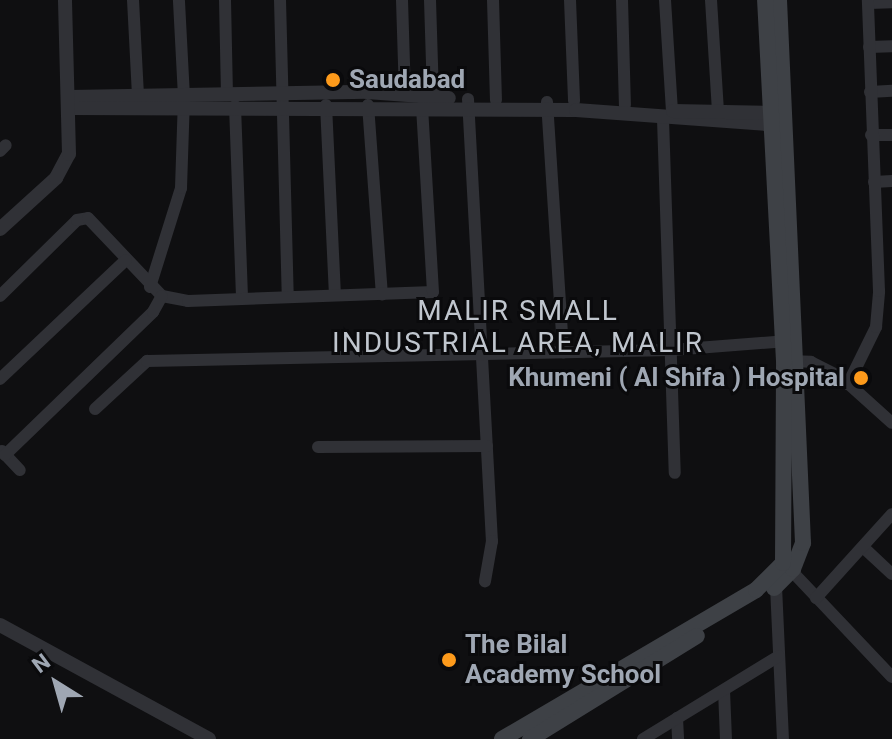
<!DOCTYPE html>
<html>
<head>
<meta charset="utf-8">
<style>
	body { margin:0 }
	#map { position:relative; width:892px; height:739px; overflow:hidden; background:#0f0f11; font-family:Roboto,sans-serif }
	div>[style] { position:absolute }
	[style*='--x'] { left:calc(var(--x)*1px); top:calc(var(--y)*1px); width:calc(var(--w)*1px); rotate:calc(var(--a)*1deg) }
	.minor>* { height:12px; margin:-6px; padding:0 6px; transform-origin:6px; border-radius:6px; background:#303136 }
	.tertiary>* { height:14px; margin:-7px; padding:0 7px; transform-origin:7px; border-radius:7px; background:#303136 }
	.secondary>* { height:16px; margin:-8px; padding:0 8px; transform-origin:8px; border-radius:8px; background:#3e4146 }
	.dots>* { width:22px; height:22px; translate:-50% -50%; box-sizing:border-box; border:4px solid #0a0a0c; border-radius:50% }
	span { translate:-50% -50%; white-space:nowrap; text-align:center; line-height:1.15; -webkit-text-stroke:6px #0a0a0c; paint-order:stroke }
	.poi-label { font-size:26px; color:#9fa7b3; font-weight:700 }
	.left { translate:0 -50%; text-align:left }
	.right { translate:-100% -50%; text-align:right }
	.neighbourhood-label { font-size:28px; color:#c0c6ce; letter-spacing:2px }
	.north { position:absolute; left:16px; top:643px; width:80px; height:80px; -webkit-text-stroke:6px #0a0a0c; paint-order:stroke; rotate:323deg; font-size:22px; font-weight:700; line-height:32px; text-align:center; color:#9fa7b3 }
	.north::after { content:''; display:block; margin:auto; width:28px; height:36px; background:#9fa7b3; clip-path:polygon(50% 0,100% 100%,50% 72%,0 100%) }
</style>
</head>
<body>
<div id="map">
	<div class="minor">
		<div style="--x:133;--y:0;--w:97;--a:87"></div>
		<div style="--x:225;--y:0;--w:95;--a:88.8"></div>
		<div style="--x:280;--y:0;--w:297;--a:88.5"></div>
		<div style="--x:402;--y:0;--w:95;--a:88.2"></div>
		<div style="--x:430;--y:0;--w:97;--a:88.2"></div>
		<div style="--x:493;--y:0;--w:100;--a:88.3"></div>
		<div style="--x:570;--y:0;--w:101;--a:87.7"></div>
		<div style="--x:622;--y:0;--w:105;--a:88.4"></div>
		<div style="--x:665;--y:0;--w:111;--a:86.4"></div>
		<div style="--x:711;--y:0;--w:112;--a:86.4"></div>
		<div style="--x:869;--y:3;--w:23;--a:-2"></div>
		<div style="--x:869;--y:47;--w:23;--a:-2"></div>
		<div style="--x:870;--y:92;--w:22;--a:-3"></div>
		<div style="--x:468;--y:99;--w:443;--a:86.9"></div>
		<div style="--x:492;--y:541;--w:41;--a:99.9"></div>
		<div style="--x:547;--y:102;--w:251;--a:86.3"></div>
		<div style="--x:326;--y:105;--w:190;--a:87.3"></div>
		<div style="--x:368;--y:105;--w:190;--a:85.8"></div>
		<div style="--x:235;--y:106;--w:192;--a:87.9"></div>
		<div style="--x:663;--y:119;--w:354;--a:88.1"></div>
		<div style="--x:871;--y:135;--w:21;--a:0"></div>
		<div style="--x:0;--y:151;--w:8;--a:-45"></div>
		<div style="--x:874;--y:182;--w:18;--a:-3"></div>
		<div style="--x:150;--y:287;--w:104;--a:-72.6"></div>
		<div style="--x:181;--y:188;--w:91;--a:-88.1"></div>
		<div style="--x:184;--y:97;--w:97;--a:-93"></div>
		<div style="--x:0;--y:296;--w:108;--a:-44.6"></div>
		<div style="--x:77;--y:220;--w:11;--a:-10"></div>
		<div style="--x:88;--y:218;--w:108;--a:46.5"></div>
		<div style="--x:162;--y:296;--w:26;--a:11"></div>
		<div style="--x:188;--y:301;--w:245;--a:-2.1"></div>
		<div style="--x:433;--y:292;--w:185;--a:-93.4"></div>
		<div style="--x:788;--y:361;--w:23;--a:2"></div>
		<div style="--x:811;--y:362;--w:35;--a:27"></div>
		<div style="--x:842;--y:378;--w:67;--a:42"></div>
		<div style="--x:0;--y:379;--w:173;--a:-43.4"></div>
		<div style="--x:848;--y:384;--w:64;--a:-63.8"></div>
		<div style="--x:876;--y:327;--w:36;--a:-85"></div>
		<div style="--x:879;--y:291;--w:291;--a:-92.2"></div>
		<div style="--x:95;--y:409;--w:71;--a:-42.7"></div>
		<div style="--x:147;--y:361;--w:524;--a:-1.2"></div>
		<div style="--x:671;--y:350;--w:117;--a:-4.4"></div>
		<div style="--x:318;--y:447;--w:169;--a:-0.3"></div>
		<div style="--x:2;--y:451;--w:26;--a:47"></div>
		<div style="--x:5;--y:455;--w:206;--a:-44"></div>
		<div style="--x:153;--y:312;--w:18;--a:-61"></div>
		<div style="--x:864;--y:548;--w:38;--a:43"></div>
		<div style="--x:786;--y:565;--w:154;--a:46.6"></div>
		<div style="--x:776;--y:586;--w:153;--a:87.4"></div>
		<div style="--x:816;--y:598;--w:113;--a:-47.9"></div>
		<div style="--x:724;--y:690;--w:49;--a:87.7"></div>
		<div style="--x:677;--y:718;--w:21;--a:87"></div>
		<div style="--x:643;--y:739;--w:159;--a:-31.4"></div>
	</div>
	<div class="tertiary">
		<div style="--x:70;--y:97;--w:297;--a:-1"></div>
		<div style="--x:367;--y:92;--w:82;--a:4.2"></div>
		<div style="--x:70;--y:108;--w:506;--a:0.23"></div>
		<div style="--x:576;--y:110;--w:205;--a:4.2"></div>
		<div style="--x:673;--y:111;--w:107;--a:1.1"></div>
		<div style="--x:0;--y:229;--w:76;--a:-42.3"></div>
		<div style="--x:56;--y:178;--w:27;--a:-62"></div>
		<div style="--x:69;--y:154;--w:154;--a:-91.5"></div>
		<div style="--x:0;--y:625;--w:238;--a:28.6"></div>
	</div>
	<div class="secondary">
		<div style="--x:774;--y:588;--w:27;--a:-45"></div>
		<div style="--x:793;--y:569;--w:28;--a:-69"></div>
		<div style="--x:803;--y:543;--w:544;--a:-92.53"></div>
		<div style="--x:502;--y:739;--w:294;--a:-30.4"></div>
		<div style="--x:756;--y:590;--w:38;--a:-45"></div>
		<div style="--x:783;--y:563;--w:202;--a:-89.7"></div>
		<div style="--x:784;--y:361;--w:361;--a:-93"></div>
		<div style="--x:530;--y:739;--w:196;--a:-31.7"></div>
	</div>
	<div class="dots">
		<div style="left:333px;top:80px;background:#fd9a1b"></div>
		<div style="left:861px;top:378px;background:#fd9a1b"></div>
		<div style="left:449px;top:660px;background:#fd9a1b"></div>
	</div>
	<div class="poi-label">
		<span class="left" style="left:349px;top:80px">Saudabad</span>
		<span class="right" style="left:845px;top:378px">Khumeni ( Al Shifa ) Hospital</span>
		<span class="left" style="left:465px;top:660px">The Bilal<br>Academy School</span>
	</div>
	<div class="neighbourhood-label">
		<span style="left:518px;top:327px">MALIR SMALL<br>INDUSTRIAL AREA, MALIR</span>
	</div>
	<div class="north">N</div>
</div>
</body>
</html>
